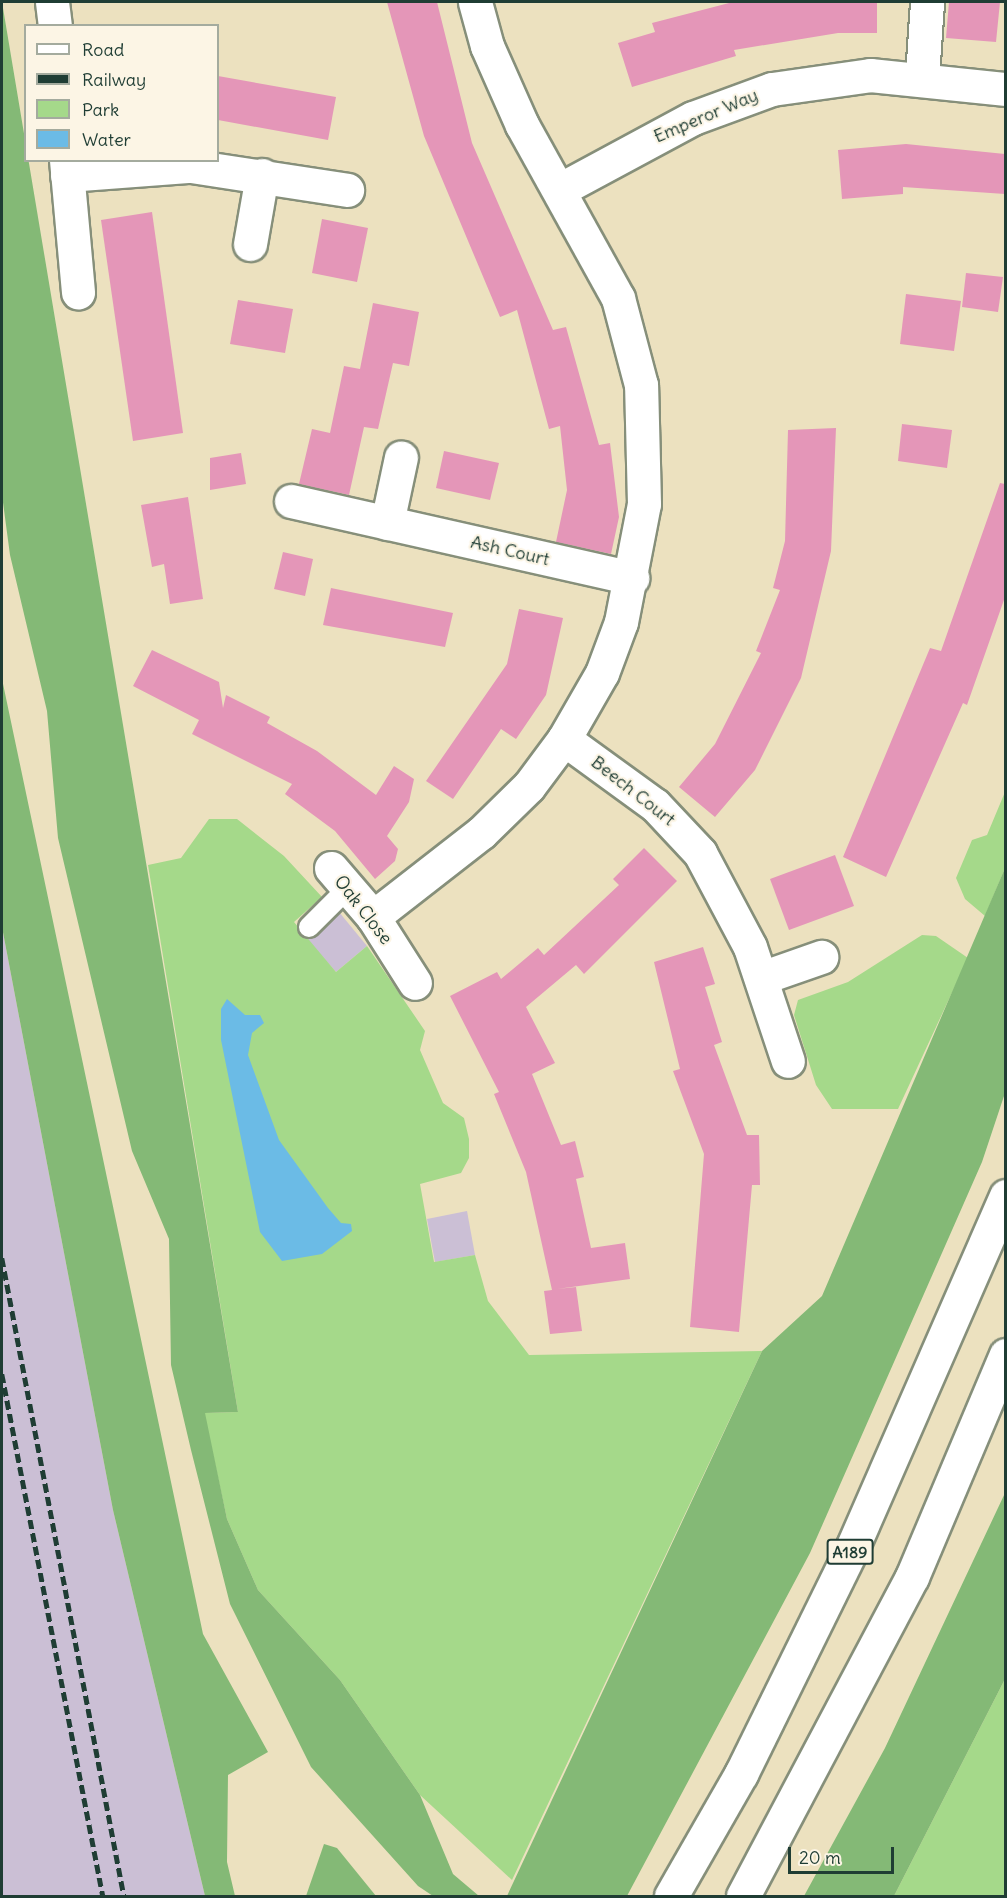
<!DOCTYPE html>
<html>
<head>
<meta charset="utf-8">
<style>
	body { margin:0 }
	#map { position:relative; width:1007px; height:1898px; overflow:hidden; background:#ece1bf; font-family:Delius,sans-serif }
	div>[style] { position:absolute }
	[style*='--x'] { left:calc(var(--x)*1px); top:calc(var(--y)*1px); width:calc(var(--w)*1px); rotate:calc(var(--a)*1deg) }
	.industrial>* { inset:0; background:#cbbfd5 }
	.green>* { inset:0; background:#a5d98a }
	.forest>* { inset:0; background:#84b976 }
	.water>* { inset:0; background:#6bbbe6 }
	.building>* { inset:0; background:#e496b8 }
	.roads { filter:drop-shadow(2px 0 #868f7a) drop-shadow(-2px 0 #868f7a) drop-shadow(0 2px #868f7a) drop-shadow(0 -2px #868f7a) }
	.lane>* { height:20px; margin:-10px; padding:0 10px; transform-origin:10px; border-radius:10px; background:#fff }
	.street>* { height:33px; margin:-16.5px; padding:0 16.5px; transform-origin:16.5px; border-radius:16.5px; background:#fff }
	.primary>* { height:33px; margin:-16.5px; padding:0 16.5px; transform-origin:16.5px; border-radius:16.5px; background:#fff }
	.rail>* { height:4.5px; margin-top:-2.25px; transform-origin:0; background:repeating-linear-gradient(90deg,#1f3d34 0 9px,transparent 0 13.5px) }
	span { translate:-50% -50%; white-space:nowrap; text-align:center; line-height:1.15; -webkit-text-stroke:4.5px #fcf5e5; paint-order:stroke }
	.shield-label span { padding:2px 4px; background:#fcf5e5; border:2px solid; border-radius:4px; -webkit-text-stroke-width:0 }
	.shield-label { font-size:16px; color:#1f3d34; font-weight:700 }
	.street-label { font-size:18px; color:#1f3d34 }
	.frame { position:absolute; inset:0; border:3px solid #1f3d34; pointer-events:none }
	.legend { position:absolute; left:24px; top:24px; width:195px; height:138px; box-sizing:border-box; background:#fcf5e5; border:2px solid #a4ab9e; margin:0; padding:8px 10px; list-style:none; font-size:18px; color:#1f3d34 }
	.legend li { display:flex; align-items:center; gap:12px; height:30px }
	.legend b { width:30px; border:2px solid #a4ab9e }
	.scale { position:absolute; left:788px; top:1847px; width:106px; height:27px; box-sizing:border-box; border:3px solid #1f3d34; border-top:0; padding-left:8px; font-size:18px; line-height:21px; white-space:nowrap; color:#1f3d34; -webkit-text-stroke:4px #fcf5e5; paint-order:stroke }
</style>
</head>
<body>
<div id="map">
	<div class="industrial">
		<div style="clip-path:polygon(339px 912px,367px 946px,336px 972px,307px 939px)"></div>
		<div style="clip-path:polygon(2px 927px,113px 1510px,205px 1896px,2px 1896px)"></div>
		<div style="clip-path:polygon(467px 1211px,475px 1255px,435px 1262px,427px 1219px)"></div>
	</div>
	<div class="green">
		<div style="clip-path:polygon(1005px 792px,1005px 868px,985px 916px,965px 899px,956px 878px,972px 840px,987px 835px)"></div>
		<div style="clip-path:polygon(209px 819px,237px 819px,284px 856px,322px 897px,294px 922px,336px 972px,367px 946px,425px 1031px,420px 1050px,443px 1103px,464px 1118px,469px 1139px,469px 1158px,461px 1173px,420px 1184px,434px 1262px,475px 1255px,488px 1301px,529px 1355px,762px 1351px,512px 1880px,420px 1795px,340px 1680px,258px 1590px,227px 1519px,204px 1413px,238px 1412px,148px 865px,181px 858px)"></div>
		<div style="clip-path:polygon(922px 935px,936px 936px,968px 958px,898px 1109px,832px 1109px,816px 1085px,794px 1015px,798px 1000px,848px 982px)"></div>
		<div style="clip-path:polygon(1005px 1679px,1005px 1896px,894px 1896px)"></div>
	</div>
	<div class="forest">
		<div style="clip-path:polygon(2px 2px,238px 1412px,205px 1413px,227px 1519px,258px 1590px,340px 1680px,420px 1795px,453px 1874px,479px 1896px,433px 1896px,418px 1886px,311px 1767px,230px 1604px,191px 1450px,171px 1365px,169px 1239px,132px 1151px,58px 838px,47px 711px,10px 555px,2px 495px)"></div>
		<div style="clip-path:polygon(2px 679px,203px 1634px,268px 1752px,228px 1775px,227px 1862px,235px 1896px,205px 1896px,113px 1510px,2px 927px)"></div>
		<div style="clip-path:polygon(1005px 868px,1005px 1093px,982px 1162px,810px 1553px,627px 1896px,507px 1896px,762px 1351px,822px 1296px)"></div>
		<div style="clip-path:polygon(1005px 1493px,1005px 1679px,894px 1896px,804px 1896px,885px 1748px)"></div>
		<div style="clip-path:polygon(324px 1844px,337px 1848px,376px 1896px,306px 1896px)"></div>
	</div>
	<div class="water">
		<div style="clip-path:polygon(227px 999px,245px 1015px,260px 1015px,264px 1023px,252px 1033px,248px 1055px,279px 1140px,328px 1208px,341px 1223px,351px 1224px,352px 1231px,322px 1254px,282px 1261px,260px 1232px,221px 1040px,221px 1009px)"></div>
	</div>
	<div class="building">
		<div style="clip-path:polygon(387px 2px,437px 2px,472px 143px,553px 330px,566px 327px,599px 445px,610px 443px,619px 517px,611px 554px,556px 542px,567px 490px,560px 426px,549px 429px,517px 310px,500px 317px,424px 136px)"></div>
		<div style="clip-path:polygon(733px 2px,877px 2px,877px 33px,838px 33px,734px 50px,736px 56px,632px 87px,618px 43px,655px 32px,652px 23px)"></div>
		<div style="clip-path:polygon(949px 2px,1000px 2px,996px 42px,946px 38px)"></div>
		<div style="clip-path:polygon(218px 76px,336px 97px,328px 140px,218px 120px)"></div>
		<div style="clip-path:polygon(906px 144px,1005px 154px,1005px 194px,903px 187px,903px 194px,842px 199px,838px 150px)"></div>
		<div style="clip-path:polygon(152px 212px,183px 433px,133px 441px,101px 220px)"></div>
		<div style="clip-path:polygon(322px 219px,368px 228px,357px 282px,312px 273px)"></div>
		<div style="clip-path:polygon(966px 273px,1003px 277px,998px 312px,962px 307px)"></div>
		<div style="clip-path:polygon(906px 294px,961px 301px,954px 351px,900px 344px)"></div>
		<div style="clip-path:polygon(238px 300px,293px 309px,285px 353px,230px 344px)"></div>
		<div style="clip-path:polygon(373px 303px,419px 312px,409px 366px,393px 363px,378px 429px,364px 427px,349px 495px,299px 484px,312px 429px,330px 433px,344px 366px,360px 369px)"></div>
		<div style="clip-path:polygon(902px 424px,952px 430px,947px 468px,898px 461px)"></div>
		<div style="clip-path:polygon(836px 428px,831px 551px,801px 678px,755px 770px,715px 817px,679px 787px,715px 744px,761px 653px,756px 651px,780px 590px,773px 588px,785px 541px,788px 430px)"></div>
		<div style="clip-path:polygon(444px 451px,499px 463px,490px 500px,436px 488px)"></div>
		<div style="clip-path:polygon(241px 453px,246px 484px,210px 490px,210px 458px)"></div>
		<div style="clip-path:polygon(1000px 483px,1005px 484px,1005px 597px,967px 705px,963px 703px,886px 877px,843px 857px,930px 648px,941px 651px)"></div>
		<div style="clip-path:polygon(188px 497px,203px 599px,170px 604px,164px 564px,152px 567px,141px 505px)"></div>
		<div style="clip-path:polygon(283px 552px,313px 559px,305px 596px,274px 589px)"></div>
		<div style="clip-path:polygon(331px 588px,453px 613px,445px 647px,323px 625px)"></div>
		<div style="clip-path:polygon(519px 609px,563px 618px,546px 695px,516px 739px,501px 729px,453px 799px,426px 781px,507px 664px)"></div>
		<div style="clip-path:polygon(152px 650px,219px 682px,223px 708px,226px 695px,270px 717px,267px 723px,317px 751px,376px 795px,394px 766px,414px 779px,409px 802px,387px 836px,398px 849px,395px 861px,375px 879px,335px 831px,285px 794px,292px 784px,192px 734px,199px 720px,133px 686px)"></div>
		<div style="clip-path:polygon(644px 848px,677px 881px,584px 974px,576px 965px,526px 1007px,555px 1063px,532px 1074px,561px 1145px,575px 1141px,584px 1177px,576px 1179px,591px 1248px,625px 1243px,630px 1279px,557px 1289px,576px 1287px,582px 1331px,550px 1334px,544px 1291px,552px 1290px,526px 1172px,494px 1094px,499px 1092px,450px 996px,497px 972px,501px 979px,538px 948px,544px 955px,619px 885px,613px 879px)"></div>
		<div style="clip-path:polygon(835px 855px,854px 906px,789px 930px,770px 879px)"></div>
		<div style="clip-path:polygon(703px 947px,715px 984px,705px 987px,722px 1042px,714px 1045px,747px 1135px,759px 1135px,760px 1185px,752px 1185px,739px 1332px,690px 1327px,704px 1154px,673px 1071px,680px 1069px,654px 962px)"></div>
	</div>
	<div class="roads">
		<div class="lane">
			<div style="--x:309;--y:927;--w:54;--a:-45"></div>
		</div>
		<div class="street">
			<div style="--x:52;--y:2;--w:24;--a:83"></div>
			<div style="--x:922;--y:76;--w:74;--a:-86.1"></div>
			<div style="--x:66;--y:160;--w:133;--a:84.8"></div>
			<div style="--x:67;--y:175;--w:124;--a:-4.2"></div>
			<div style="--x:191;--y:166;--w:158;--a:8.7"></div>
			<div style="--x:561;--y:189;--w:150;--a:-28.3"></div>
			<div style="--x:693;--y:118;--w:84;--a:-20.2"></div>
			<div style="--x:772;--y:89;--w:99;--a:-8.1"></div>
			<div style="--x:870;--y:75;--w:137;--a:5.9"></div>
			<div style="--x:250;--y:244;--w:70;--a:-80.1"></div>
			<div style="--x:291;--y:501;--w:350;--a:12.7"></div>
			<div style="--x:387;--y:523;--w:67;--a:-78"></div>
			<div style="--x:564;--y:739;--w:112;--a:36"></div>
			<div style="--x:655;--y:805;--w:66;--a:46.8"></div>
			<div style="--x:700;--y:853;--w:106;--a:62"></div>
			<div style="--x:750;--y:947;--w:120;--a:71.6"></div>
			<div style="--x:331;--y:868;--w:65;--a:49.4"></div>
			<div style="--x:373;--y:917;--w:78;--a:57.5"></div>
			<div style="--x:373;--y:917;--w:137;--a:-37.9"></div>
			<div style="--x:481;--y:833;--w:67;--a:-44.4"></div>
			<div style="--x:529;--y:786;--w:59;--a:-53.3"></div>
			<div style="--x:564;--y:739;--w:76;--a:-60.1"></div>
			<div style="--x:602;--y:673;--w:54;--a:-69.6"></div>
			<div style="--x:621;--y:622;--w:120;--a:-79"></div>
			<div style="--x:644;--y:504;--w:119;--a:-91.4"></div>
			<div style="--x:641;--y:385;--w:90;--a:-104.8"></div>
			<div style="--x:618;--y:298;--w:198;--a:-119"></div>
			<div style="--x:522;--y:125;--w:86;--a:-113.9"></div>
			<div style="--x:487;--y:46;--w:46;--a:-105.3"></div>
			<div style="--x:761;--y:978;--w:64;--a:-19.3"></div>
		</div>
		<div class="primary">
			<div style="--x:671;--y:1896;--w:141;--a:-60.2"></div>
			<div style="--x:741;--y:1774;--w:254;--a:-63.8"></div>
			<div style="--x:853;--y:1546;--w:382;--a:-66.4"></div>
			<div style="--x:743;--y:1896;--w:361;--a:-62.1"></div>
			<div style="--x:912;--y:1577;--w:241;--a:-67.1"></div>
		</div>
	</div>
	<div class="rail">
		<div style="--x:2;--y:1258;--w:650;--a:79.17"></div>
		<div style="--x:2;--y:1374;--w:532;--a:79.05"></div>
	</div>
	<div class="shield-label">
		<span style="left:850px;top:1552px">A189</span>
	</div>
	<div class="street-label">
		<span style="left:706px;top:116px;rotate:-23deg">Emperor Way</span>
		<span style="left:510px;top:551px;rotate:13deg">Ash Court</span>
		<span style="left:633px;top:791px;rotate:38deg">Beech Court</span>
		<span style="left:363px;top:910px;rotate:52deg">Oak Close</span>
	</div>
	<div class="frame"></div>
	<ul class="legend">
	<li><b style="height:8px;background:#fff"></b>Road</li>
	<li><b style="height:8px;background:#1f3d34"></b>Railway</li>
	<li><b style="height:16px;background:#a5d98a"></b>Park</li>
	<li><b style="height:16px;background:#6bbbe6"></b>Water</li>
	</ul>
	<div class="scale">20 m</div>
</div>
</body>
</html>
